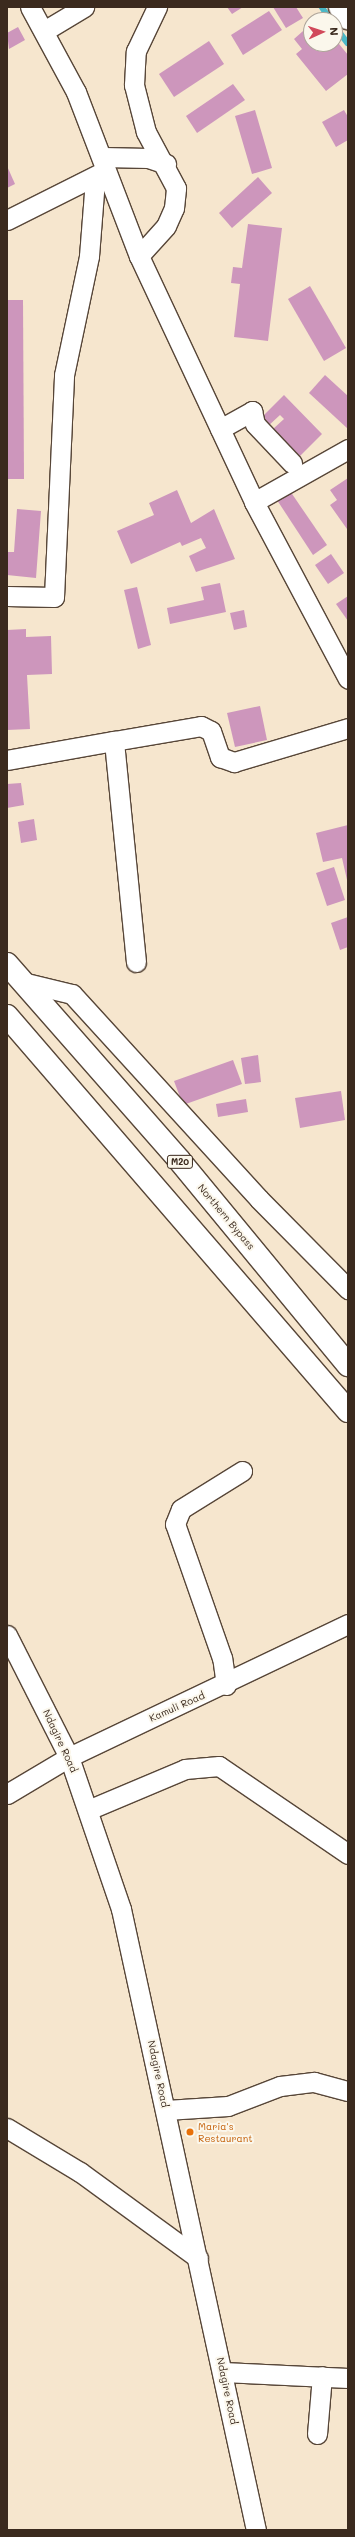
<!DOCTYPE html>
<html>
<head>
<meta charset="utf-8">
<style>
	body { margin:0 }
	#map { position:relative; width:355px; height:2537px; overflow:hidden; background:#f6e6ce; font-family:Mali,sans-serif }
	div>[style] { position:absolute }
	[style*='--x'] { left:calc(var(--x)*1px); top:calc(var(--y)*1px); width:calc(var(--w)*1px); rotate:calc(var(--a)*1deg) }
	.stream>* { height:5.5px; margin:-2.75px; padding:0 2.75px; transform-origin:2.75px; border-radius:2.75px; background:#4cb9c7 }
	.building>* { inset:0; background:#cd96bc }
	.roads { filter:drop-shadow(1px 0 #574638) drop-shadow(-1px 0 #574638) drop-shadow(0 1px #574638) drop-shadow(0 -1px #574638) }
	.minor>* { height:19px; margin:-9.5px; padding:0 9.5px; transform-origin:9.5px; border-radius:9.5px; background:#fff }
	.major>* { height:22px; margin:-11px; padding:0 11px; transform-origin:11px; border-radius:11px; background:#fff }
	.highway>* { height:22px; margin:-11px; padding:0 11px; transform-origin:11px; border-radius:11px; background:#fff }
	.dots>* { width:11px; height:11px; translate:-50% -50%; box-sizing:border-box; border:2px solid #fbf7ec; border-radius:50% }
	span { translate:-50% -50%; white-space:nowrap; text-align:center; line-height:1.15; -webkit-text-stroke:4px #fbf7ec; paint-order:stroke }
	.shield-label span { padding:1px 3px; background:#fbf7ec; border:1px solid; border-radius:3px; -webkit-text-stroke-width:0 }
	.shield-label { font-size:9px; color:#3b2a1e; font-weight:700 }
	.street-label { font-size:10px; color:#3b2a1e }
	.food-label { font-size:10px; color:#c56008 }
	.left { translate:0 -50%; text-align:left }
	.frame { position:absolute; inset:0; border:8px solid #3b2a1e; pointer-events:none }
	.north { position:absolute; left:303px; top:12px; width:40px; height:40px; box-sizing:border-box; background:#fbf7ec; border:1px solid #aea59a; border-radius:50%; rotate:87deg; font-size:11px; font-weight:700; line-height:16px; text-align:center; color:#3b2a1e }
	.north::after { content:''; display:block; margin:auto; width:14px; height:18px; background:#d1495b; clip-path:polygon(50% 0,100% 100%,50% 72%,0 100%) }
</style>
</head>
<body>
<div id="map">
	<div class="stream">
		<div style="--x:322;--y:7;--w:16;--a:55"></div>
		<div style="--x:335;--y:26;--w:21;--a:53"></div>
	</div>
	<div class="building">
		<div style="clip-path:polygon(227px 7px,243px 7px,232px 14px)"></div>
		<div style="clip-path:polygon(273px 7px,296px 7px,303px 18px,286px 28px)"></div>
		<div style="clip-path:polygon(269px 11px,282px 30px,243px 55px,231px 35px)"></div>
		<div style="clip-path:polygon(311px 24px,311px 44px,335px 44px,335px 39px,348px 55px,348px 74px,326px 91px,296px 54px,302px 49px,294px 39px)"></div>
		<div style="clip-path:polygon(18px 27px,25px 40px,9px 49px,7px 33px)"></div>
		<div style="clip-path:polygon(209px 41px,224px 64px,174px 97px,159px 74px)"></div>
		<div style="clip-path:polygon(233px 84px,245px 100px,197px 133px,186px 116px)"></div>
		<div style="clip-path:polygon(255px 110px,272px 168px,252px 174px,235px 116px)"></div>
		<div style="clip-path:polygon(344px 110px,348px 117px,348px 140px,336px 147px,322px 122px)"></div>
		<div style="clip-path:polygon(7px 166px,15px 184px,7px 188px)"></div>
		<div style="clip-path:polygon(258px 177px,272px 193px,232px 228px,219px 213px)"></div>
		<div style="clip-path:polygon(248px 224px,282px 228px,268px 341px,234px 337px,240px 284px,231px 283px,233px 267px,242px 268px)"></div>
		<div style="clip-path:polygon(310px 286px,346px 348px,324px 361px,288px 299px)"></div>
		<div style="clip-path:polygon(7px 300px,23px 300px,24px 479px,7px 479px)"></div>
		<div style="clip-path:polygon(325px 375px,348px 396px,348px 429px,309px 393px)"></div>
		<div style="clip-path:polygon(284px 395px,322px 434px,300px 456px,273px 429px,284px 419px,280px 415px,267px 427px,259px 420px)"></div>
		<div style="clip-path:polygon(348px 478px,348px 529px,347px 529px,330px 505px,337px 500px,330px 490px)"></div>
		<div style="clip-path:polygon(177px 490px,191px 523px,214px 509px,235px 559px,196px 572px,189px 556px,206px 548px,201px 538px,182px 546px,180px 542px,131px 564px,117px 531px,154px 515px,149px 503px)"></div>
		<div style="clip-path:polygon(290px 491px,327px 545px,313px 555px,277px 500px)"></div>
		<div style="clip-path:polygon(17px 509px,41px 511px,36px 578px,7px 575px,7px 552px,14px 552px)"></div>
		<div style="clip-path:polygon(331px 554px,344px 573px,328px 584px,315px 565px)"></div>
		<div style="clip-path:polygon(220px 583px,226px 612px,170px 624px,167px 608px,204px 600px,201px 587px)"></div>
		<div style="clip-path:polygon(137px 587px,151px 645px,138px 649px,124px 590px)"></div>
		<div style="clip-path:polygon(348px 596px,348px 621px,336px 604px)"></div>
		<div style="clip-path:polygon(244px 610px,247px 627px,234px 630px,230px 613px)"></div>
		<div style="clip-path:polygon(26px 629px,26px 637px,51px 636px,52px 674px,27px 675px,30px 729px,7px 730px,7px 630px)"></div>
		<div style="clip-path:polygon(260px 706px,267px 740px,235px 747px,227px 713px)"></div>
		<div style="clip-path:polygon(21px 783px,24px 805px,7px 808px,7px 784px)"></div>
		<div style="clip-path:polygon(34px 819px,37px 840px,21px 843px,18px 822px)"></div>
		<div style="clip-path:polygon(348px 825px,348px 880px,347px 880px,342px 858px,323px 862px,316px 833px)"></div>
		<div style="clip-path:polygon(334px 867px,345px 900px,327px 906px,316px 873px)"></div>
		<div style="clip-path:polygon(348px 917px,348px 947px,340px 950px,331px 923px)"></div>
		<div style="clip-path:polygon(258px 1055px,261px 1082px,245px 1084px,241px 1058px)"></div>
		<div style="clip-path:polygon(233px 1060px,242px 1084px,183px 1105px,174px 1081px)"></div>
		<div style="clip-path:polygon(341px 1091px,345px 1120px,300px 1128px,295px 1098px)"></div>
		<div style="clip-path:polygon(246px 1099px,248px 1112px,218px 1117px,216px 1104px)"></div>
	</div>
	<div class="roads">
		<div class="minor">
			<div style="--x:30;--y:7;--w:97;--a:61.6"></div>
			<div style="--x:76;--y:92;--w:176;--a:69"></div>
			<div style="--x:139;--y:256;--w:272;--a:64.9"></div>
			<div style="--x:254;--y:502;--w:200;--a:62"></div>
			<div style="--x:44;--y:31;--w:47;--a:-31"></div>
			<div style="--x:103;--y:157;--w:45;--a:1.3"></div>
			<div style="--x:148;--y:158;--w:19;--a:18"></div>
			<div style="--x:7;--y:220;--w:107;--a:-26.6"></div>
			<div style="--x:139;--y:256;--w:40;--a:-48"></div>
			<div style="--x:166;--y:226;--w:20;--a:-66"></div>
			<div style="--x:174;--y:208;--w:20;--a:-84"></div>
			<div style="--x:176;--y:188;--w:64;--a:-118.2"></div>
			<div style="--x:146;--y:132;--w:49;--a:-104.3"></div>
			<div style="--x:134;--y:85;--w:34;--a:-87"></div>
			<div style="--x:136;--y:51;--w:49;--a:-64.5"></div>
			<div style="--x:220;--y:429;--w:37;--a:-29"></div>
			<div style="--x:252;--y:411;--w:13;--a:77"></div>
			<div style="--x:255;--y:424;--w:54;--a:46.5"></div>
			<div style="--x:254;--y:502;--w:108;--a:-29.4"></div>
			<div style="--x:7;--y:596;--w:47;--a:1.2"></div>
			<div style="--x:54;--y:597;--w:222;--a:-87.4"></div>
			<div style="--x:64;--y:375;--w:122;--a:-78.1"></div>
			<div style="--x:89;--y:256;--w:77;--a:-85.5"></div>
			<div style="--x:7;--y:760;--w:109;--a:-10.1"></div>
			<div style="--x:136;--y:962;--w:222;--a:-95.7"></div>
			<div style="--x:114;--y:741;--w:88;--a:-9.8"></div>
			<div style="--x:201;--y:726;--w:11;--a:27"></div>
			<div style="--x:211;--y:731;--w:28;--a:71"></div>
			<div style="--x:220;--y:757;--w:15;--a:20"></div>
			<div style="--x:234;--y:762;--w:119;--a:-16.6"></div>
			<div style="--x:22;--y:982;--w:51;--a:13.5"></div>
			<div style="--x:72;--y:994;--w:277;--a:47.6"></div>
			<div style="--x:259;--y:1199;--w:127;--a:45.3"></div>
			<div style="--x:7;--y:1635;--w:137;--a:63.1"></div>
			<div style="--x:69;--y:1757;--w:161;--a:71.1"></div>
			<div style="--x:121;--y:1909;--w:636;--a:77.74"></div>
			<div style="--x:226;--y:1685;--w:27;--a:-98"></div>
			<div style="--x:222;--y:1658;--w:142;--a:-109.3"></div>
			<div style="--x:175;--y:1524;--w:16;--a:-68"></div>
			<div style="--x:181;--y:1509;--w:72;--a:-31.9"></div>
			<div style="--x:7;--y:1794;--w:72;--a:-30.8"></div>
			<div style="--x:69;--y:1757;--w:309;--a:-25.5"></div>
			<div style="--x:88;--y:1810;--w:105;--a:-22.9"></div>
			<div style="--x:185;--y:1769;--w:34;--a:-5"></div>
			<div style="--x:219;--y:1766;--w:156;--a:34.3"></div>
			<div style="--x:166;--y:2110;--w:62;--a:-3.7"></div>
			<div style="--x:228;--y:2106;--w:56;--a:-21"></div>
			<div style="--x:280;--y:2086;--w:34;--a:-7"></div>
			<div style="--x:314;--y:2082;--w:35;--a:15"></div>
			<div style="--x:7;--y:2128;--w:85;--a:31.1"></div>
			<div style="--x:80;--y:2172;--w:146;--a:36.1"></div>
			<div style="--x:223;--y:2372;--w:125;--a:2.7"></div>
			<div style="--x:317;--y:2434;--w:58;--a:-85.1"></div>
		</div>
		<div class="major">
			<div style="--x:340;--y:7;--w:14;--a:54"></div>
		</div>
		<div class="highway">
			<div style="--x:7;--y:964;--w:261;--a:48.7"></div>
			<div style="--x:179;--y:1160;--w:266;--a:50.5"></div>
			<div style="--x:7;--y:1016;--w:522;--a:49.2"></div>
		</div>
	</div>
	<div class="dots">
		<div style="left:190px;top:2132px;background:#e8710a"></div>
	</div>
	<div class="shield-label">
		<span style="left:180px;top:1162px">M20</span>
	</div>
	<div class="street-label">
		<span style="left:226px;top:1217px;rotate:50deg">Northern Bypass</span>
		<span style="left:177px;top:1707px;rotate:-24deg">Kamuli Road</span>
		<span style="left:60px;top:1741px;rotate:65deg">Ndagire Road</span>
		<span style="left:158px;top:2074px;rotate:78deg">Ndagire Road</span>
		<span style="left:227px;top:2391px;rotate:78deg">Ndagire Road</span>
	</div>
	<div class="food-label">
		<span class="left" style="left:198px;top:2132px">Maria's<br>Restaurant</span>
	</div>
	<div class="frame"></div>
	<div class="north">N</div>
</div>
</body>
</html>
